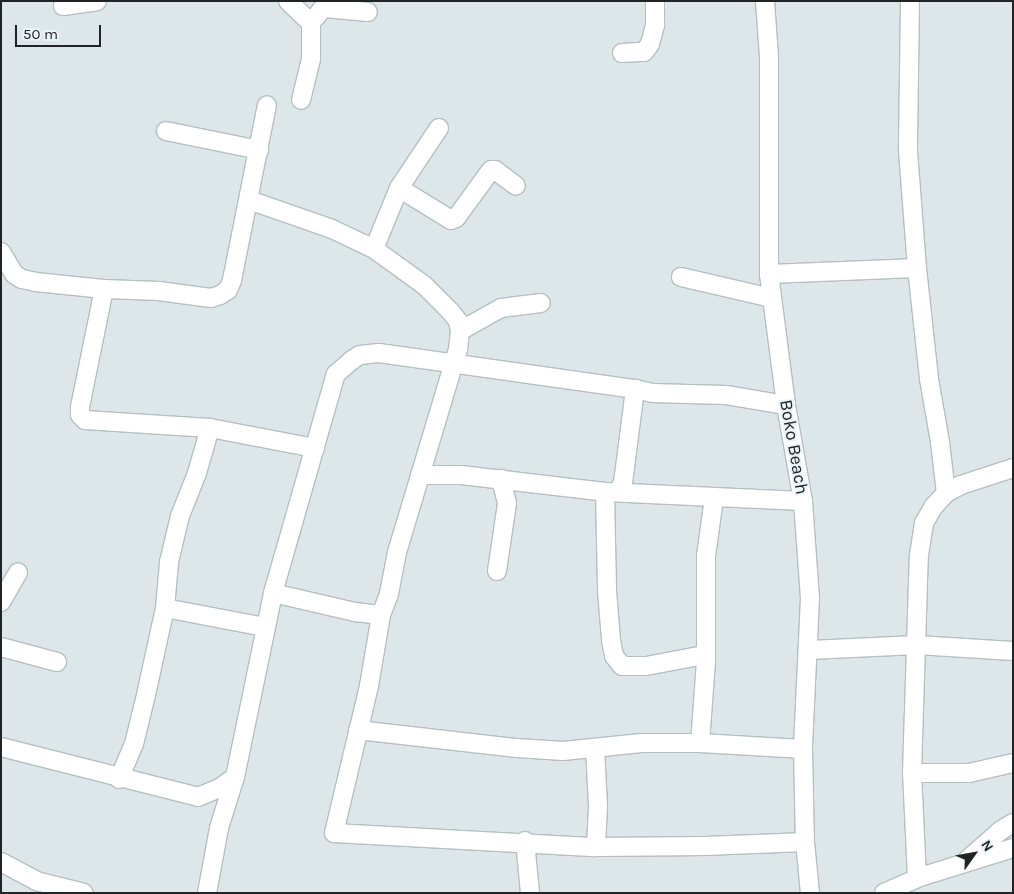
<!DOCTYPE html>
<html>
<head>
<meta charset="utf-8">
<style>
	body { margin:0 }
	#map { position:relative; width:1014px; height:894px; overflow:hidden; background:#dde7e9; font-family:Karla,sans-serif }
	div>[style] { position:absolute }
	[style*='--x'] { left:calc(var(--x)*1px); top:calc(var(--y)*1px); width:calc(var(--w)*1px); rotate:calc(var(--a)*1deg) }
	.roads { filter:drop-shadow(1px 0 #b5bfc1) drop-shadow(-1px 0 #b5bfc1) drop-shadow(0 1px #b5bfc1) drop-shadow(0 -1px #b5bfc1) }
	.minor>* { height:18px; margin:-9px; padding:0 9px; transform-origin:9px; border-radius:9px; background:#fff }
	span { translate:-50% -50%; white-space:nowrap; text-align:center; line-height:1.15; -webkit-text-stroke:4px #eaf4f6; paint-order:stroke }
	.street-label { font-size:18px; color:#202424 }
	.frame { position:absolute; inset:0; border:2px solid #202424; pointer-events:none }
	.north { position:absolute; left:949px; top:829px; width:50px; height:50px; -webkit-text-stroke:4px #eaf4f6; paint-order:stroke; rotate:58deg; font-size:14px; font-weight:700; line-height:20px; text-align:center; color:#202424 }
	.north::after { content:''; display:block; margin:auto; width:18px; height:22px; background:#202424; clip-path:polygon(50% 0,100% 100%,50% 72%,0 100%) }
	.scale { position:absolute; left:15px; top:25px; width:86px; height:22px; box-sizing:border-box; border:2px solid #202424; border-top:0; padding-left:6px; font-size:15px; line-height:18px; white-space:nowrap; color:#202424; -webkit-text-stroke:4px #eaf4f6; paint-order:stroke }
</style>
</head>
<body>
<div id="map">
	<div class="roads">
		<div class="minor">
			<div style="--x:288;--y:1;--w:32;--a:44"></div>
			<div style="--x:311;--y:23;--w:36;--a:90"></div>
			<div style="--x:311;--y:59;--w:42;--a:103.7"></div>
			<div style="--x:765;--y:1;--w:56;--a:85.9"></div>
			<div style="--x:769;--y:57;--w:217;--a:90"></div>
			<div style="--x:769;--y:274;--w:132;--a:82.6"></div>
			<div style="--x:786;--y:405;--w:97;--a:80"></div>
			<div style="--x:803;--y:501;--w:97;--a:85.9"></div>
			<div style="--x:810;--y:598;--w:151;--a:92.7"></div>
			<div style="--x:803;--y:749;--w:93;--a:88.8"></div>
			<div style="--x:805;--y:842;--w:51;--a:84.4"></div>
			<div style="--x:910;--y:1;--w:150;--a:90.8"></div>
			<div style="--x:908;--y:151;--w:117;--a:85.6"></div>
			<div style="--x:917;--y:268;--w:112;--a:83.8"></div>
			<div style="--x:929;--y:379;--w:64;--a:80.1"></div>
			<div style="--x:940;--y:442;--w:51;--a:83.3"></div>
			<div style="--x:63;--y:6;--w:34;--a:-8"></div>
			<div style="--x:309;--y:19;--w:7;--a:-16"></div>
			<div style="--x:316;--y:17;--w:9;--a:-54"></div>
			<div style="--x:321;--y:10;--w:4;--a:-27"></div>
			<div style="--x:325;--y:8;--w:43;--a:5.3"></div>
			<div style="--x:622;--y:53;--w:22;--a:-3"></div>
			<div style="--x:644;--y:52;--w:10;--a:-53"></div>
			<div style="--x:650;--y:44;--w:20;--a:-75"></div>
			<div style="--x:655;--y:25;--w:24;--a:-90"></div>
			<div style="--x:166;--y:131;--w:95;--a:11.5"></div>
			<div style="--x:399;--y:188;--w:61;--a:31.6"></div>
			<div style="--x:451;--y:220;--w:5;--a:-22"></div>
			<div style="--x:456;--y:218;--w:59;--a:-53.9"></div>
			<div style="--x:491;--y:170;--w:4;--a:0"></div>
			<div style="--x:495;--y:170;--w:26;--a:37"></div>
			<div style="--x:249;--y:200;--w:88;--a:19.3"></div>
			<div style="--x:332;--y:229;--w:47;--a:25.5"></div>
			<div style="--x:374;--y:249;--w:62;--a:35.8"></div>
			<div style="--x:424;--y:285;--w:38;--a:45"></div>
			<div style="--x:451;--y:312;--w:11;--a:52"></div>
			<div style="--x:458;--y:321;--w:10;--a:79"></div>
			<div style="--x:460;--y:331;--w:18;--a:96"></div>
			<div style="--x:458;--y:349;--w:212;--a:106.7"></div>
			<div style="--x:397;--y:552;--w:43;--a:100.8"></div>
			<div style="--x:389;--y:594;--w:22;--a:111"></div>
			<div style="--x:381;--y:615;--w:72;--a:99.6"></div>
			<div style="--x:369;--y:686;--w:151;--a:103.4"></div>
			<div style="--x:334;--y:833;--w:262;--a:3.1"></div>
			<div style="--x:596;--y:847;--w:110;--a:-0.5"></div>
			<div style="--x:706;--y:846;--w:99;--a:-2.3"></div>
			<div style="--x:374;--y:249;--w:66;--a:-67.7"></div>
			<div style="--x:399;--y:188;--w:72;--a:-56.3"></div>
			<div style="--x:1;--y:252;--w:26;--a:59"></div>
			<div style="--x:14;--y:274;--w:9;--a:32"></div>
			<div style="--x:22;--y:279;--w:14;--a:12"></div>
			<div style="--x:36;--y:282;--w:68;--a:5.9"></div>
			<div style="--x:104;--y:289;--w:55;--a:2.1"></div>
			<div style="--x:159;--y:291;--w:52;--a:7.7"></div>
			<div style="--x:211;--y:298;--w:9;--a:-18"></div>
			<div style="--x:220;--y:295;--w:9;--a:-32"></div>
			<div style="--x:228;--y:290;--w:11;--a:-68"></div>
			<div style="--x:232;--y:280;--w:178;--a:-78.7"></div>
			<div style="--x:769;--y:274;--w:148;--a:-2.3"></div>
			<div style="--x:681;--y:277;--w:93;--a:13"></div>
			<div style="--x:104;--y:289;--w:120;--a:101.5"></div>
			<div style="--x:80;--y:407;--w:8;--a:90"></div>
			<div style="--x:80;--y:415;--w:7;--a:45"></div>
			<div style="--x:85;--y:420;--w:125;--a:3.7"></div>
			<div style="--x:210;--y:428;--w:107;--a:10.8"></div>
			<div style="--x:460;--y:331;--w:47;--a:-29.3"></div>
			<div style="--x:501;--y:308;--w:40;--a:-7.1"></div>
			<div style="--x:420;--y:475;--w:41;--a:0"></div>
			<div style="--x:461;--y:475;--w:145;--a:6.7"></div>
			<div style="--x:605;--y:492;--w:198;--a:2.6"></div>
			<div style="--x:618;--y:491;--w:9;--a:-58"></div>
			<div style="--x:623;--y:483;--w:95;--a:-82.7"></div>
			<div style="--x:605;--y:492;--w:99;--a:88.8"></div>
			<div style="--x:607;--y:591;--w:49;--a:85.3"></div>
			<div style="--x:611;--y:640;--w:16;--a:79"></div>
			<div style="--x:614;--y:656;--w:13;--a:51"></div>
			<div style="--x:622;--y:666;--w:24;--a:0"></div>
			<div style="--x:646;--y:666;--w:60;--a:-10.6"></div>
			<div style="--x:497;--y:571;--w:69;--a:-81.6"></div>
			<div style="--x:507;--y:503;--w:25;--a:-104"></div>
			<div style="--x:273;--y:593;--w:84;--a:13"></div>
			<div style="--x:355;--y:612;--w:26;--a:7"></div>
			<div style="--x:1;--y:602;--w:34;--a:-60"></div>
			<div style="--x:165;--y:608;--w:102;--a:10.8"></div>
			<div style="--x:1;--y:647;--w:58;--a:15"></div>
			<div style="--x:809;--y:650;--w:108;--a:-2.7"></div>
			<div style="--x:917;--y:645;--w:96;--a:3.6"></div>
			<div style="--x:358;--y:730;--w:160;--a:6.5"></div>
			<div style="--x:517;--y:748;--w:46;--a:3.7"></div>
			<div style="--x:563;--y:751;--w:79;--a:-5.8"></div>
			<div style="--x:642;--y:743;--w:58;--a:0"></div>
			<div style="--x:700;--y:743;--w:103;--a:3.3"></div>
			<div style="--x:700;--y:743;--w:82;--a:-85.8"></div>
			<div style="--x:706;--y:661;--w:105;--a:-90"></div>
			<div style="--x:706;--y:556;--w:59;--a:-82.1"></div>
			<div style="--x:1;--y:747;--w:203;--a:14.2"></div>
			<div style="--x:198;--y:797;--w:25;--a:-23"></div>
			<div style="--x:221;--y:787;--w:17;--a:-36"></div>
			<div style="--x:595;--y:748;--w:58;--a:87"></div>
			<div style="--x:598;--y:806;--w:41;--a:92.8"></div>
			<div style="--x:912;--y:773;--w:57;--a:0"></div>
			<div style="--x:969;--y:773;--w:45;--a:-12.8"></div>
			<div style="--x:119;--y:779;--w:38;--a:-67"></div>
			<div style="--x:134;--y:744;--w:50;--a:-76.2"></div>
			<div style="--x:146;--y:695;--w:89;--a:-77.7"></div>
			<div style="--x:165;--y:608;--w:46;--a:-85"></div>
			<div style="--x:169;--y:562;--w:47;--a:-76.6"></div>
			<div style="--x:180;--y:516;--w:46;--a:-68.4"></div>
			<div style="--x:197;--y:473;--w:47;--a:-73.9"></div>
			<div style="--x:525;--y:841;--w:52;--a:84.5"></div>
			<div style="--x:967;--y:860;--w:44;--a:-41.3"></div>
			<div style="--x:1000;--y:831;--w:15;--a:-32"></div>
			<div style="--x:1;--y:862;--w:40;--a:28"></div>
			<div style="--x:36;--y:881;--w:49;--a:14"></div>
			<div style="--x:917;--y:878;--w:105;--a:-92.7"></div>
			<div style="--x:912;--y:773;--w:218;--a:-88.2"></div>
			<div style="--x:919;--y:555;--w:32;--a:-81"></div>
			<div style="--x:924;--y:523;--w:20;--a:-60"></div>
			<div style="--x:934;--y:506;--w:18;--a:-47"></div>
			<div style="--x:946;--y:493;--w:17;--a:-28"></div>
			<div style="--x:961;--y:485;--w:55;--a:-18.1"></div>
			<div style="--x:207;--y:893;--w:66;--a:-79.5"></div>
			<div style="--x:219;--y:828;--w:53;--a:-72.6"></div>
			<div style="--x:235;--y:777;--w:188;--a:-78.3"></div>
			<div style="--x:273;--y:593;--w:228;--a:-74"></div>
			<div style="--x:336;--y:374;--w:21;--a:-41"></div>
			<div style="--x:352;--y:360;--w:9;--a:-32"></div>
			<div style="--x:360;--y:355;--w:19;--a:-6"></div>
			<div style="--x:379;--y:353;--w:259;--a:8"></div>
			<div style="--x:635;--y:389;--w:17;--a:13"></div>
			<div style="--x:652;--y:393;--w:74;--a:1.5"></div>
			<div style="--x:726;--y:395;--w:61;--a:9.5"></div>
			<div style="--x:884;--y:893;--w:36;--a:-24"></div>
			<div style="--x:917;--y:878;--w:101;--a:-17.4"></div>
		</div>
	</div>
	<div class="street-label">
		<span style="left:794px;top:447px;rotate:80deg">Boko Beach</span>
	</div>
	<div class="frame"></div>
	<div class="north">N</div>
	<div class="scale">50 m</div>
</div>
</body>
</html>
